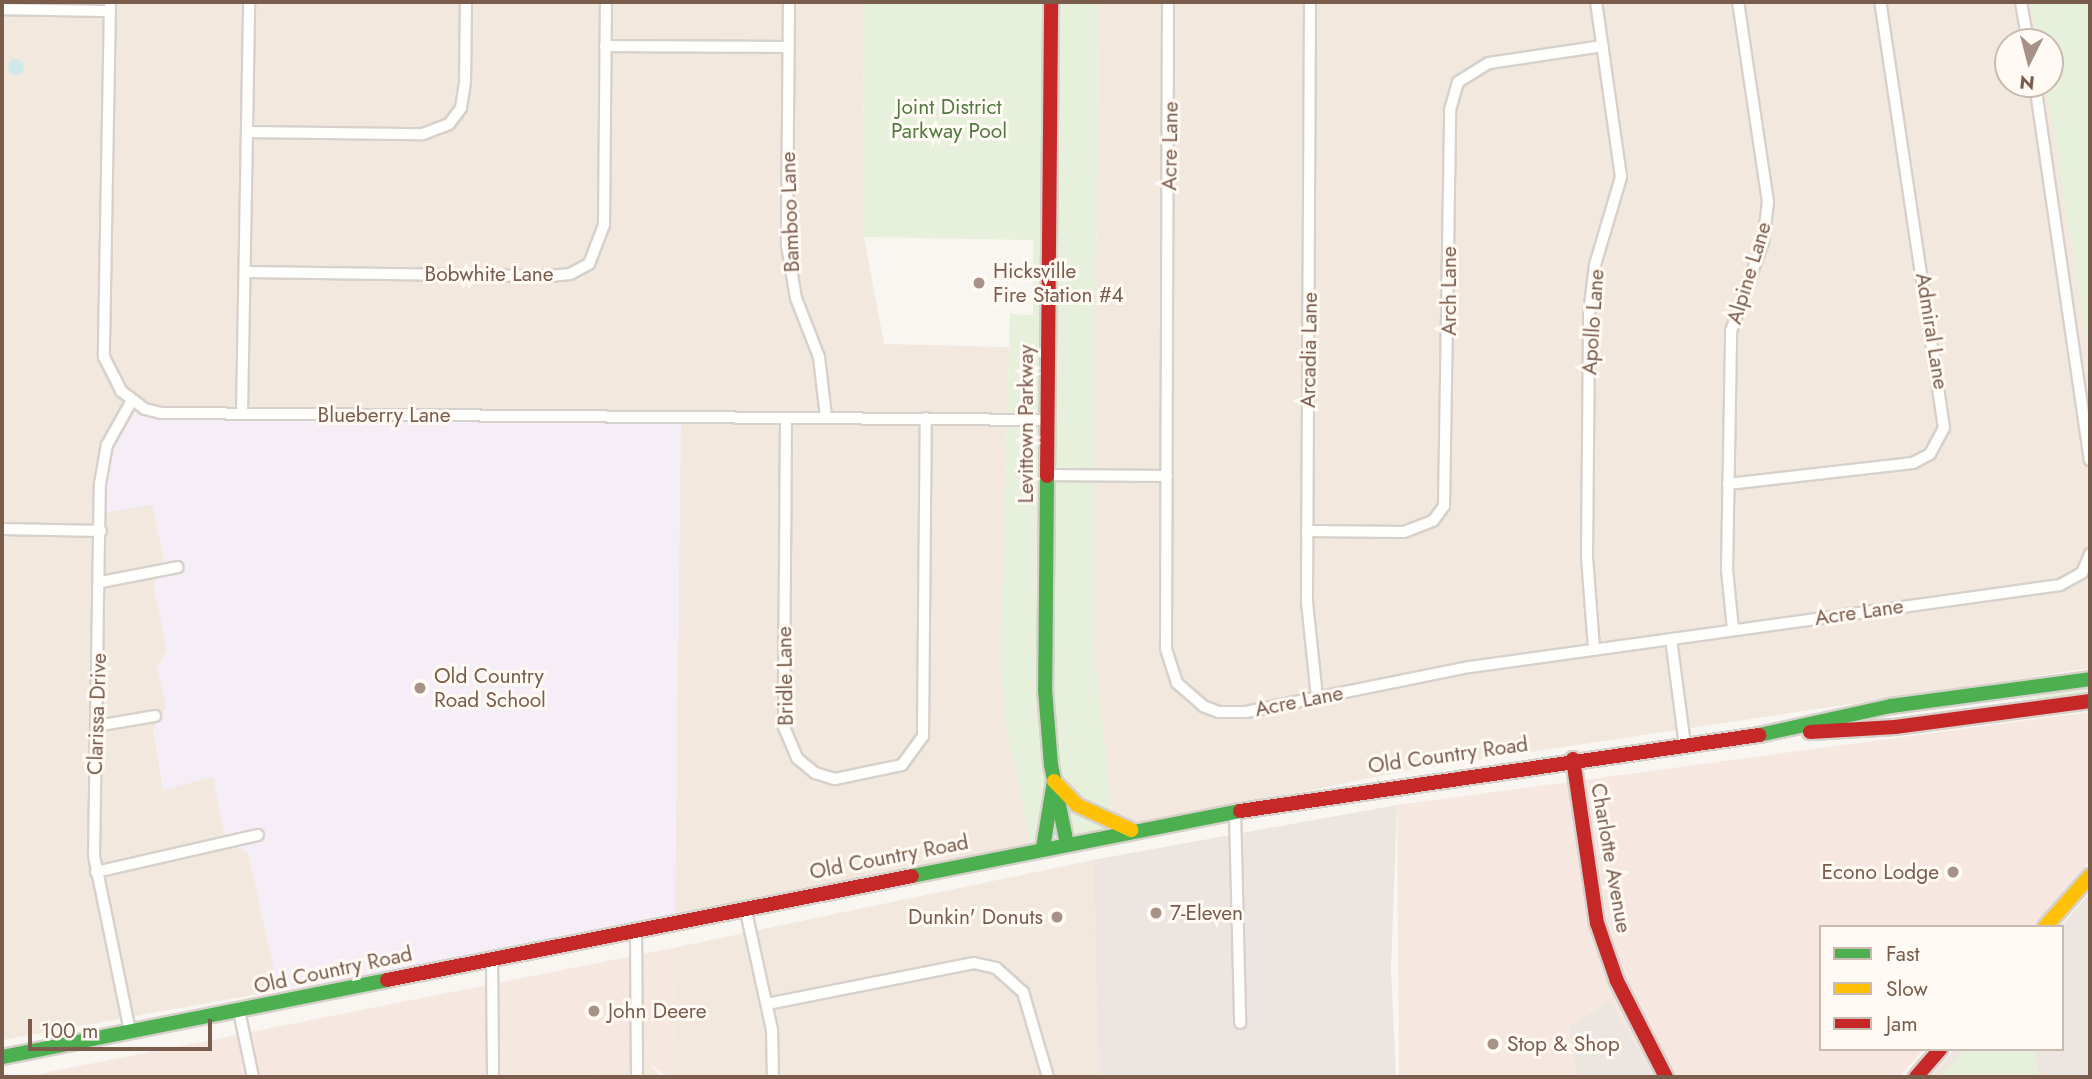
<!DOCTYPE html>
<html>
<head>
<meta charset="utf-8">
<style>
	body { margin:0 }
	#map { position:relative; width:2092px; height:1079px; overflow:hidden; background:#f9f5f0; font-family:Jost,sans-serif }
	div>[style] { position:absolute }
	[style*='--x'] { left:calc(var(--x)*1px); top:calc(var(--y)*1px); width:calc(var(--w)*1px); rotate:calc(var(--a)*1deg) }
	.residential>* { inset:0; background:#f2e8de }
	.commercial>* { inset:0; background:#f6e8e1 }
	.industrial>* { inset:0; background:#ede5e0 }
	.education>* { inset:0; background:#f6eef6 }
	.green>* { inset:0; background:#e7f0db }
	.water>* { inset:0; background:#d0e8ea }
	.round { border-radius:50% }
	.roads { filter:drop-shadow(2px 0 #d7d1cb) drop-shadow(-2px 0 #d7d1cb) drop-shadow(0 2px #d7d1cb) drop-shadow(0 -2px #d7d1cb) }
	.street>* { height:10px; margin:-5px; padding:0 5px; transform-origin:5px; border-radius:5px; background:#fefefd }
	.fast>* { height:14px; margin:-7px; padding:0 7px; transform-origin:7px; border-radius:7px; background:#4caf50 }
	.slow>* { height:14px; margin:-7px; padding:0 7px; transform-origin:7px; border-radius:7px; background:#ffc107 }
	.jam>* { height:14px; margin:-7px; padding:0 7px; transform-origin:7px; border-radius:7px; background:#c62828 }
	.dots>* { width:19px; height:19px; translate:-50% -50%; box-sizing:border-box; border:4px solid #fffaf3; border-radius:50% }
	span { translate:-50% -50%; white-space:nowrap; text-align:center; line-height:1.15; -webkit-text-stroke:6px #fffaf3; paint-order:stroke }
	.park-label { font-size:21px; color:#537a41 }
	.street-label { font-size:21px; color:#7a5c4d }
	.poi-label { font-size:21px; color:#7a5c4d }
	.left { translate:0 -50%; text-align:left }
	.right { translate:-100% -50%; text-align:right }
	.frame { position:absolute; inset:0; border:4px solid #7a5c4d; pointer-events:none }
	.legend { position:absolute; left:1819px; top:925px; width:245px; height:126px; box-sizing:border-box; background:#fffaf3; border:2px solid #cabbb1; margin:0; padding:9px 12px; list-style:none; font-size:21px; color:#7a5c4d }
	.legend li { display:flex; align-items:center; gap:14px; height:35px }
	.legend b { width:35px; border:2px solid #cabbb1 }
	.north { position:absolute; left:1994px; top:28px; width:70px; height:70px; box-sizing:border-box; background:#fffaf3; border:2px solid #cabbb1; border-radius:50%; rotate:186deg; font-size:19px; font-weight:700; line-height:28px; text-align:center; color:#7a5c4d }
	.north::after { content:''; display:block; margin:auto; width:24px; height:32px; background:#a69286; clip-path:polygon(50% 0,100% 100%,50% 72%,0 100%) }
	.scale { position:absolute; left:28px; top:1019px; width:184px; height:32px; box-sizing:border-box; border:4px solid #7a5c4d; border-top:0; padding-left:9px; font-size:21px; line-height:24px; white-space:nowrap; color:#7a5c4d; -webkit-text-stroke:5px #fffaf3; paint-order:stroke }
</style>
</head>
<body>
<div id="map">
	<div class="residential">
		<div style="clip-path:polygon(2px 2px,863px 2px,864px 237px,884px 344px,1009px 347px,1000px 656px,1005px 720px,1032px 848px,675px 919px,2px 1040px)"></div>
		<div style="clip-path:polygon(1098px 2px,2031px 2px,2038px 42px,2008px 42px,2008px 84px,2046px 84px,2086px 318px,2090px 364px,2090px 668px,1410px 770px,1114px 830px,1094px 647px)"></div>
		<div style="clip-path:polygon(1093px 860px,1099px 1077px,667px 1077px,674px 1059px,673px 948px)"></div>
		<div style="clip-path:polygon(649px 1063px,661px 1077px,575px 1077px)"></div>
	</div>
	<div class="commercial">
		<div style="clip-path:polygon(2090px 712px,2088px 863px,2032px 927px,1821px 927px,1821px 1049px,1924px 1049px,1899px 1077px,1655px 1077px,1610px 1001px,1569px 1026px,1576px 1077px,1399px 1077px,1397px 805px)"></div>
		<div style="clip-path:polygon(673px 948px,674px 1059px,667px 1077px,649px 1063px,575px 1077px,24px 1077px)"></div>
	</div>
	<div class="industrial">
		<div style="clip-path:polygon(1397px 805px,1391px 969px,1396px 1077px,1099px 1077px,1093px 860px)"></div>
		<div style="clip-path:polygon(2090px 893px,2090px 1077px,1930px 1077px,1955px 1049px,2062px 1049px,2060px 927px)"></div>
		<div style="clip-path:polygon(1610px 1001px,1655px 1077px,1576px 1077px,1569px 1026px)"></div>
	</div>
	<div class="education">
		<div style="clip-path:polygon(132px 403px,143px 411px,681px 418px,675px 919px,281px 1001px,248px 853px,225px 840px,213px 777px,163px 790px,153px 730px,166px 706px,157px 669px,167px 650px,153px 585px,165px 563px,152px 505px,104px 513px,106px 459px)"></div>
	</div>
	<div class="green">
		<div style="clip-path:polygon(863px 2px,1098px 2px,1094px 647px,1114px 830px,1032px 848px,1005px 720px,1000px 656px,1010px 314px,1033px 315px,1033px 240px,864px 237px)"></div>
		<div style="clip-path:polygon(2031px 2px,2090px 2px,2090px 364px,2046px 84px,2050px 84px,2050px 42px,2038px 42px)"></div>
		<div style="clip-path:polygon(2090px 686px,2090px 693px,2014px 700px)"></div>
		<div style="clip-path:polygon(1965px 1049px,2034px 1049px,2039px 1077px,1941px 1077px)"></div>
	</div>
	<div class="water">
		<div class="round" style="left:8px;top:59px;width:16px;height:16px"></div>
	</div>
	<div class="roads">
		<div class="street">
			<div style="--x:110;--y:2;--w:355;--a:91"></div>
			<div style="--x:104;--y:357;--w:38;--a:63"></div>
			<div style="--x:121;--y:391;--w:30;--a:37"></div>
			<div style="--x:145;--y:409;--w:16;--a:14"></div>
			<div style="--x:161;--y:413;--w:886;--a:0.45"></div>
			<div style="--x:789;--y:2;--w:243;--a:90.5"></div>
			<div style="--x:787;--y:245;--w:54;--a:80.4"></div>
			<div style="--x:796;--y:298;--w:63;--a:68.7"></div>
			<div style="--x:819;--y:357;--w:60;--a:83.3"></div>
			<div style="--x:1168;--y:2;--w:647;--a:90.18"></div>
			<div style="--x:1166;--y:649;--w:36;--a:72"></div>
			<div style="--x:1177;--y:683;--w:35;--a:41"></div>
			<div style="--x:1203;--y:706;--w:17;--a:21"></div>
			<div style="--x:1219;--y:712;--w:27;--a:0"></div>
			<div style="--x:1246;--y:712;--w:228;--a:-11.4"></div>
			<div style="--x:1470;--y:667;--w:596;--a:-7.91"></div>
			<div style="--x:2060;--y:585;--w:25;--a:-29"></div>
			<div style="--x:2082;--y:573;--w:21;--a:-67"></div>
			<div style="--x:1310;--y:2;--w:600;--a:90.29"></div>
			<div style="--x:1307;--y:602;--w:96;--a:84"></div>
			<div style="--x:2021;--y:2;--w:41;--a:80.1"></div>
			<div style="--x:2;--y:9;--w:108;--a:1.1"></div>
			<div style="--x:605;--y:46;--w:183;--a:0.3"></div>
			<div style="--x:2035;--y:84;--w:380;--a:81.7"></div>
			<div style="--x:247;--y:132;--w:176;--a:0.7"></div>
			<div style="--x:423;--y:134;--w:28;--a:-21"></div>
			<div style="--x:449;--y:124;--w:20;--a:-53"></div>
			<div style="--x:461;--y:108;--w:26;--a:-81"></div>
			<div style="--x:465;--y:82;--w:80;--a:-89.3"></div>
			<div style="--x:246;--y:272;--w:304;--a:0.8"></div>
			<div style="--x:550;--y:276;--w:20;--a:-6"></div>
			<div style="--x:570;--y:274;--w:21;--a:-28"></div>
			<div style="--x:589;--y:264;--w:42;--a:-69"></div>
			<div style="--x:604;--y:225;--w:223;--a:-89.5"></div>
			<div style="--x:242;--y:414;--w:412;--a:-89"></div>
			<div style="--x:786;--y:418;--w:309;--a:90.4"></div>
			<div style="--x:784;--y:727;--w:34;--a:67"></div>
			<div style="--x:797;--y:758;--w:23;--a:40"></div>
			<div style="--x:815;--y:773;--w:21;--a:17"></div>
			<div style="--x:835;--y:779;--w:68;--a:-11.8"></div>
			<div style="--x:902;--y:765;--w:36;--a:-54"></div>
			<div style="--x:923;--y:736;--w:318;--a:-89.5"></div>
			<div style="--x:1047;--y:475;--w:120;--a:0.5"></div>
			<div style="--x:1728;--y:484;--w:186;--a:-6.5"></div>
			<div style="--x:1913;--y:463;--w:19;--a:-28"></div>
			<div style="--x:1930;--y:454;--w:30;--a:-62"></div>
			<div style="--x:1944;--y:428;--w:431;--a:-98.5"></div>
			<div style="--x:2;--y:529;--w:99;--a:1.2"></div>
			<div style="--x:1307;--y:531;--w:97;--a:0.6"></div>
			<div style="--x:1404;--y:532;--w:31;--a:-21"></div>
			<div style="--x:1433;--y:521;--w:19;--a:-54"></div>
			<div style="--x:1444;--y:506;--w:396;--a:-89.1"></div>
			<div style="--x:1450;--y:110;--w:29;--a:-74"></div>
			<div style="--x:1458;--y:82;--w:36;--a:-32"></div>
			<div style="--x:1489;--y:63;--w:115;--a:-8.5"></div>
			<div style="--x:101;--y:582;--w:78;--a:-11"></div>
			<div style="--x:1733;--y:629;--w:59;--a:-95.8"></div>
			<div style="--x:1727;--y:570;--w:239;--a:-89"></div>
			<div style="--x:1731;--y:331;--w:95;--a:-70.2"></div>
			<div style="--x:1763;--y:242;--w:40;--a:-82.9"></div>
			<div style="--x:1768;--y:202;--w:202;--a:-98.5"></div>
			<div style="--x:1671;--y:639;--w:107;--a:82.5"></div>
			<div style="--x:1594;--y:648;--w:90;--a:-94.4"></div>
			<div style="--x:1587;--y:558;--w:244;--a:-89.5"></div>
			<div style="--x:1589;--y:314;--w:49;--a:-83"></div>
			<div style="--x:1595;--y:265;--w:92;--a:-73.5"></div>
			<div style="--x:1621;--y:177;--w:177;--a:-98.1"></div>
			<div style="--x:96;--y:726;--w:60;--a:-9.6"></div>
			<div style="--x:1235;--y:811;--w:212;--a:88.6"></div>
			<div style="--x:96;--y:872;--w:166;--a:-12.9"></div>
			<div style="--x:745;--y:907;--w:126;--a:77.6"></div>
			<div style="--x:772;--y:1030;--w:47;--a:88.8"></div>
			<div style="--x:636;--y:930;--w:147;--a:89.6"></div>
			<div style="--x:492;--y:957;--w:120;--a:89.5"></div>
			<div style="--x:767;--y:1004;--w:211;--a:-11.2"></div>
			<div style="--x:974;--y:963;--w:23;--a:13"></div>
			<div style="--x:996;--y:968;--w:36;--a:42"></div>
			<div style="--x:1023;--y:992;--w:89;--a:73.6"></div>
			<div style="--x:239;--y:1011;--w:67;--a:78"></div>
			<div style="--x:130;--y:1031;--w:179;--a:-101.6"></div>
			<div style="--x:94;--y:856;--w:372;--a:-89.1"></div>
			<div style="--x:100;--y:484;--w:40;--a:-80"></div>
			<div style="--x:107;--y:445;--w:51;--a:-60.9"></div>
		</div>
		<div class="fast">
			<div style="--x:1047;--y:476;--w:213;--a:90.5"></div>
			<div style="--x:1045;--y:689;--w:76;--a:85.5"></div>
			<div style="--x:1051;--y:765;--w:81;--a:78.6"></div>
			<div style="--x:1759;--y:735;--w:135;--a:-12.4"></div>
			<div style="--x:1891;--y:706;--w:201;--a:-7.7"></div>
			<div style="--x:1043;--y:848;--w:68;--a:-80.7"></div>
			<div style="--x:912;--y:876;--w:334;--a:-11.2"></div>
			<div style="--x:2;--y:1057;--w:393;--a:-11.3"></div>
		</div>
		<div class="slow">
			<div style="--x:1054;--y:781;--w:33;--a:46"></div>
			<div style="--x:1077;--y:805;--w:60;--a:24.8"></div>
			<div style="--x:2045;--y:927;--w:68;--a:-48.6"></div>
		</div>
		<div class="jam">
			<div style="--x:1047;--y:476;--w:474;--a:-89.5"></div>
			<div style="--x:1810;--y:732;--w:85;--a:-3.4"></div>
			<div style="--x:1895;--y:727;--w:197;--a:-7.6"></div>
			<div style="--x:1573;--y:759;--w:166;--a:81.7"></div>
			<div style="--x:1597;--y:923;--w:61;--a:71"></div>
			<div style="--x:1617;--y:981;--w:108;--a:63"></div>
			<div style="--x:1240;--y:811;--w:525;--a:-8.33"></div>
			<div style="--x:387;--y:980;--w:535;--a:-11.2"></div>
			<div style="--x:1916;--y:1077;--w:37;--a:-49"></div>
		</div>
	</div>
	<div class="dots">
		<div style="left:979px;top:283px;background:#a69286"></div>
		<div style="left:420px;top:688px;background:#a69286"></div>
		<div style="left:1953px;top:872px;background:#a69286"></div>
		<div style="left:1156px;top:913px;background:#a69286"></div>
		<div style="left:1057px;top:917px;background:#a69286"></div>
		<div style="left:594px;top:1011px;background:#a69286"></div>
		<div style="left:1493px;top:1044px;background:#a69286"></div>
	</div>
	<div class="park-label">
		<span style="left:949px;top:119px">Joint District<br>Parkway Pool</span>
	</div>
	<div class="street-label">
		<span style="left:1170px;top:146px;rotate:-89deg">Acre Lane</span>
		<span style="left:790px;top:212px;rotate:-92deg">Bamboo Lane</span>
		<span style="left:1749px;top:273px;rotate:-73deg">Alpine Lane</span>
		<span style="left:489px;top:274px">Bobwhite Lane</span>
		<span style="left:1449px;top:291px;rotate:-90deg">Arch Lane</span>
		<span style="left:1593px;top:322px;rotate:-86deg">Apollo Lane</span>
		<span style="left:1932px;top:331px;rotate:81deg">Admiral Lane</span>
		<span style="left:1309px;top:350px;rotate:-89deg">Arcadia Lane</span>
		<span style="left:384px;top:415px">Blueberry Lane</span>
		<span style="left:1026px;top:424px;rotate:-90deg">Levittown Parkway</span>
		<span style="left:1859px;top:612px;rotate:-8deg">Acre Lane</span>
		<span style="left:785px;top:676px;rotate:-91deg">Bridle Lane</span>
		<span style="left:1299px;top:701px;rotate:-11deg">Acre Lane</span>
		<span style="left:97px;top:714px;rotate:-88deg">Clarissa Drive</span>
		<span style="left:1448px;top:755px;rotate:-8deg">Old Country Road</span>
		<span style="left:889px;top:857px;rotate:-11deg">Old Country Road</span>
		<span style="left:1611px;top:858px;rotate:80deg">Charlotte Avenue</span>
		<span style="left:333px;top:970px;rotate:-12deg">Old Country Road</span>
	</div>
	<div class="poi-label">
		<span class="left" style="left:993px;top:283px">Hicksville<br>Fire Station #4</span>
		<span class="left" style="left:434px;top:688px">Old Country<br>Road School</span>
		<span class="right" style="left:1939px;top:872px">Econo Lodge</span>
		<span class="left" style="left:1170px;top:913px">7-Eleven</span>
		<span class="right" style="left:1043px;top:917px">Dunkin' Donuts</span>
		<span class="left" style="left:608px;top:1011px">John Deere</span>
		<span class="left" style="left:1507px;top:1044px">Stop &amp; Shop</span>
	</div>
	<div class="frame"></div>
	<ul class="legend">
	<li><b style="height:9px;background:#4caf50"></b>Fast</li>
	<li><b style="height:9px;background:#ffc107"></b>Slow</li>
	<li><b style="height:9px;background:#c62828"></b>Jam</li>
	</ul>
	<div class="north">N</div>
	<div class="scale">100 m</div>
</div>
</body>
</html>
